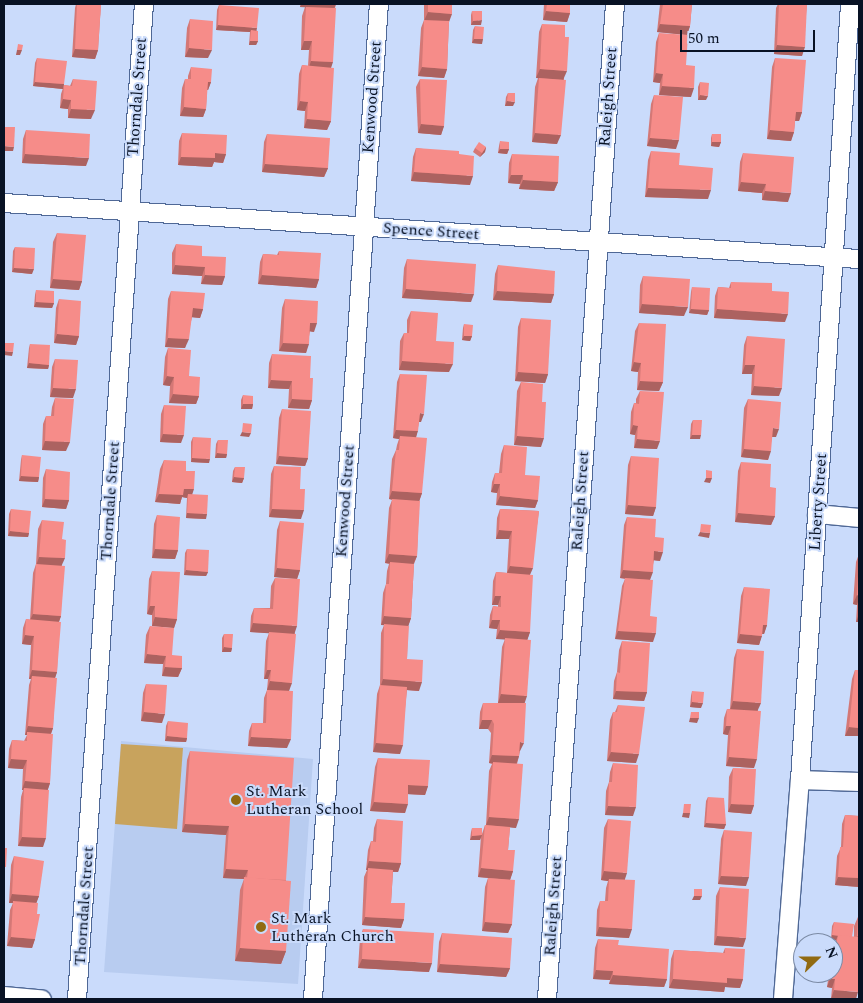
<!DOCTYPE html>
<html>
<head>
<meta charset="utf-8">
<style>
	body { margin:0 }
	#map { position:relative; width:863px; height:1003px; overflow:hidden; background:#cadbfb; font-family:Spectral,serif }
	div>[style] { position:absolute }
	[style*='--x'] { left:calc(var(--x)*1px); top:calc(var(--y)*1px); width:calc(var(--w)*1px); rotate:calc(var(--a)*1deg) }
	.built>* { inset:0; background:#b8ccf0 }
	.green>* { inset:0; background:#c8a35d }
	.roads { filter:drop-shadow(1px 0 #4f6896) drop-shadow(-1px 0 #4f6896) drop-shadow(0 1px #4f6896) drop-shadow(0 -1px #4f6896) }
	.minor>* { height:18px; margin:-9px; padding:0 9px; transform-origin:9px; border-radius:9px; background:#fff }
	.wall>* { inset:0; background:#d47876 }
	.shaded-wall>* { inset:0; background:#ac6260 }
	.building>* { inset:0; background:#f68c89 }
	.dots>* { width:14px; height:14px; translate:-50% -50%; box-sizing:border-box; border:2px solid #cadbfb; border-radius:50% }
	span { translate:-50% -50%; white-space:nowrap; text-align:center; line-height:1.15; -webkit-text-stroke:4px #cadbfb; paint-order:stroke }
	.street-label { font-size:16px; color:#081224 }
	.poi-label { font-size:16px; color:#081224 }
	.left { translate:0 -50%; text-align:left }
	.frame { position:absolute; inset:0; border:5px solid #081224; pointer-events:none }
	.north { position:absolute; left:793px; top:933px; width:50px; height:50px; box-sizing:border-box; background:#cadbfb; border:1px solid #7c8ba5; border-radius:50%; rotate:68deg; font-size:14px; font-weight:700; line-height:20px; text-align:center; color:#081224 }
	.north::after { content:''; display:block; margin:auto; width:18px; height:22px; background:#916a11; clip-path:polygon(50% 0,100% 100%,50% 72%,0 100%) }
	.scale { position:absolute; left:680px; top:30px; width:135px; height:22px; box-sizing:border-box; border:2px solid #081224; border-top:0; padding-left:6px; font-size:15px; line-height:18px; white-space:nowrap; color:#081224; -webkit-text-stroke:4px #cadbfb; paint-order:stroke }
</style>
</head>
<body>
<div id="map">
	<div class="built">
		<div style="clip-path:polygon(121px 741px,313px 759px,298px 984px,104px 972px)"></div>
	</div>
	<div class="green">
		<div style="clip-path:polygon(121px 744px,183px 748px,177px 829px,115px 824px)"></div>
	</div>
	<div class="roads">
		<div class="minor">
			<div style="--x:4;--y:203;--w:857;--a:3.75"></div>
			<div style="--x:817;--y:514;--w:42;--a:5.4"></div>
			<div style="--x:800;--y:780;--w:59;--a:1.9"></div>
			<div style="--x:4;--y:996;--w:38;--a:5"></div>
			<div style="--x:77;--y:999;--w:997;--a:-86.15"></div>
			<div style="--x:313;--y:999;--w:997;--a:-86.21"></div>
			<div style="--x:547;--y:999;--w:997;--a:-86.09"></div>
			<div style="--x:783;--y:999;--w:220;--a:-85.6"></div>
			<div style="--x:800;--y:780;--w:778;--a:-86.31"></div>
		</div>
	</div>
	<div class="wall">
		<div style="clip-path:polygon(76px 4px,101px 4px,98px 50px,95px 59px,72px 57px,75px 8px)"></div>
		<div style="clip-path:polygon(301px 4px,336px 4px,335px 8px,331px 67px,331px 121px,327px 130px,304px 128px,305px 111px,297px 110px,299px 74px,302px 65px,308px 66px,309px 50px,301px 50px,302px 16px,305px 7px,300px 7px)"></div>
		<div style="clip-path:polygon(424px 4px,452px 4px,449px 21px,447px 69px,444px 78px,418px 76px,421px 28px,424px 20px)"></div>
		<div style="clip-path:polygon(544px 4px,570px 4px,570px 13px,567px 22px,543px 20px)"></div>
		<div style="clip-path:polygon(660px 4px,692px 4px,690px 26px,687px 35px,657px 32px)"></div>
		<div style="clip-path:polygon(778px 4px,807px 4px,802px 56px,774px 54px,776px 8px)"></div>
		<div style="clip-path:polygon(219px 5px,257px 31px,258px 41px,256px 45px,249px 45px,250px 32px,216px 30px,217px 10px)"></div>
		<div style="clip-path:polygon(472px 11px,481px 25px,471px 25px,471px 15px)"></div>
		<div style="clip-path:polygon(190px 19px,208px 58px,185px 57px,187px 28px)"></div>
		<div style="clip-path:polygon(542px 24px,565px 37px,564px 80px,557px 144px,532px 142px,535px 87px,538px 78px,536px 78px,539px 32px)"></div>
		<div style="clip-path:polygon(475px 26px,482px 44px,472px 43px,473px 30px)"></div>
		<div style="clip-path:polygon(659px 33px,686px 65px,691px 97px,659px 95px,660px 83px,653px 82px,656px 42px)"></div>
		<div style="clip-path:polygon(37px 58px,64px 84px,63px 89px,33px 86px,35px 63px)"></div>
		<div style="clip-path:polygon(775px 58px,802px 112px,799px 121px,795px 121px,794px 132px,791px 141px,767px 139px,772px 67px)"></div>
		<div style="clip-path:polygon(191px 67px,211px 82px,208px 90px,207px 90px,206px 109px,203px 117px,180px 116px,182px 88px,185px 79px,188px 79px,188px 76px)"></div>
		<div style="clip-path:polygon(73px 79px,91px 119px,68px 118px,68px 109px,60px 108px,61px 94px,64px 85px,70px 86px)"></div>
		<div style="clip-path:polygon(420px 79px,444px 126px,441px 135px,418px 133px,416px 87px)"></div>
		<div style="clip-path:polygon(700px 82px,706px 100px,698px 100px,698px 87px)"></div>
		<div style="clip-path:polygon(508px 93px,513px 106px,505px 106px,506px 97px)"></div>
		<div style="clip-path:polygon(654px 95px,676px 149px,647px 146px,651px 104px)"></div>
		<div style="clip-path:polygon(26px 130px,86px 166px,22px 163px,23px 139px)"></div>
		<div style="clip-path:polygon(182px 133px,226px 154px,223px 163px,214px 162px,212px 167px,178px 165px,179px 141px)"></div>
		<div style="clip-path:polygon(267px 134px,328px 168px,324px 177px,262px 172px,264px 142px)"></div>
		<div style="clip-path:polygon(712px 134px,721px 142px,719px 147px,711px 146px,711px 138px)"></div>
		<div style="clip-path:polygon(500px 141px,509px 149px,507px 154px,498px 153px,499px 146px)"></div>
		<div style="clip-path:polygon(486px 147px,485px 152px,480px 157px,473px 152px,475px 148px)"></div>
		<div style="clip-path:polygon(416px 148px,459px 154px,470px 185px,411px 181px,413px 157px)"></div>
		<div style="clip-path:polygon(651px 151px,679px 165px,708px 199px,645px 197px,648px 160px)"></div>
		<div style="clip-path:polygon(743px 153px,788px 202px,762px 200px,762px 193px,738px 191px,740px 162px)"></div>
		<div style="clip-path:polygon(512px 154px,558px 182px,554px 191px,519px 189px,520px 184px,508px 183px,509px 163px)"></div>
		<div style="clip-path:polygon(57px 233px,82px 281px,79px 290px,50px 288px,53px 242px)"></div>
		<div style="clip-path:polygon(176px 244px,202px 256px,225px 276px,222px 285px,201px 284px,202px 276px,172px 274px,172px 253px)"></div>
		<div style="clip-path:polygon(15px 247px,32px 274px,12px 272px,13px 251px)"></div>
		<div style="clip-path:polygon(279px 251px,319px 279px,316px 288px,258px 284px,260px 262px,263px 254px,277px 255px)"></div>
		<div style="clip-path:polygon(407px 259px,471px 302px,402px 298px,404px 268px)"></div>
		<div style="clip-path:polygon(498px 265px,554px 294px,551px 303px,493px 300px,495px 274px)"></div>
		<div style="clip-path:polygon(643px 276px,684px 316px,639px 313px,640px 285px)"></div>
		<div style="clip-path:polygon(731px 282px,772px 291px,785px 322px,714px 318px,715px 296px,718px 287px,729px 288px)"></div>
		<div style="clip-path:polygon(692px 287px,709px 310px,707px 315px,689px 313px,691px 292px)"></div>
		<div style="clip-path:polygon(36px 290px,54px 303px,52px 308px,34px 307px,35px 295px)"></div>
		<div style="clip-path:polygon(171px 291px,203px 309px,200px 318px,192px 317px,185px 348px,165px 347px,168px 299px)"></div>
		<div style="clip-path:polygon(59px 299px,79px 336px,76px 345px,54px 343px,56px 308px)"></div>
		<div style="clip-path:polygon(285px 299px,314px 332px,310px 331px,306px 353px,279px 351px,282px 308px)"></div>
		<div style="clip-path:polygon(411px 311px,436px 341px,449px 372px,399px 370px,400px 341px,404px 333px,407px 333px,407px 320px)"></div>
		<div style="clip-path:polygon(521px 318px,548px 374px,545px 383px,515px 381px,518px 327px)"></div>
		<div style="clip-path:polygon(639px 323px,663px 382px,659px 391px,637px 390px,638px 372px,631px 371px,635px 331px)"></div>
		<div style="clip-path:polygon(464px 324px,472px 336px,470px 341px,462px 340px,463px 328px)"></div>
		<div style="clip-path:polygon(747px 336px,779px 396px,751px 395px,752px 374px,742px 374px,744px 345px)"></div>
		<div style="clip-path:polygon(30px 344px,49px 365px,48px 369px,27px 368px,29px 348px)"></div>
		<div style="clip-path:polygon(168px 348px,189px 376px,199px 396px,196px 404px,169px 403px,170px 386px,163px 385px,165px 357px)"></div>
		<div style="clip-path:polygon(272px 354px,310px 378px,312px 400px,309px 409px,288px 408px,289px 389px,268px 388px,269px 363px)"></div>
		<div style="clip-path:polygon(55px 359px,73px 398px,50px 397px,52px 367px)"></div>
		<div style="clip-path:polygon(400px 374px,421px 422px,419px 422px,416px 438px,422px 493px,419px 501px,417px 556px,414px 564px,411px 618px,408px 626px,407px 659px,419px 691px,407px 690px,400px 754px,373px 752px,377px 694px,380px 685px,381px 633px,384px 625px,381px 625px,383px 593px,386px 584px,387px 571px,389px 564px,385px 563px,389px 508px,392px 500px,389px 499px,392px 459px,396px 450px,397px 445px,399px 439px,393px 438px,397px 382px)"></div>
		<div style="clip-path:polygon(521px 382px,542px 402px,541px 447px,514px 445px,517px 391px)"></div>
		<div style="clip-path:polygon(640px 391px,657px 449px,634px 448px,635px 435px,630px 434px,631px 412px,634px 403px,636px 403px,636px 399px)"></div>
		<div style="clip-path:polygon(243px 395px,253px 404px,252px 409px,241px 409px,241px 400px)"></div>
		<div style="clip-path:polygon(55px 398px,66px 451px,42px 450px,43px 424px,46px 416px,51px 416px,52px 407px)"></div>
		<div style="clip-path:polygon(748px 399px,776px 437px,772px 437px,768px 460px,741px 457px,744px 408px)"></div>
		<div style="clip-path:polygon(164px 405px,181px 443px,160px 442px,161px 414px)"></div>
		<div style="clip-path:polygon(282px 409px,308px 458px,305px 466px,276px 464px,279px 418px)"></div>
		<div style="clip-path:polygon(693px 420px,700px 439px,690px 439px,691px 424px)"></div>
		<div style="clip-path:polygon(193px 437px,209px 463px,191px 462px,191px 442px)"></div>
		<div style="clip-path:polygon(218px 440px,227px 454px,226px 458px,215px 458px,216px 444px)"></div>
		<div style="clip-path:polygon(504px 445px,525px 475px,538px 500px,535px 508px,496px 505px,497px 493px,491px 492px,492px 482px,495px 473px,499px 473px,501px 454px)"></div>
		<div style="clip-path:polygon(22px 455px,39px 477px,38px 482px,19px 481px,21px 460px)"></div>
		<div style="clip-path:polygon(631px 456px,656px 507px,653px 516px,625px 514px,628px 465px)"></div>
		<div style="clip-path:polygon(164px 460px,186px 471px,192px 494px,206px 519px,186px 518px,187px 498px,182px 497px,180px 504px,155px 502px,160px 469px)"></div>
		<div style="clip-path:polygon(741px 462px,770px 487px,775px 516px,771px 525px,735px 522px,738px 471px)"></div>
		<div style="clip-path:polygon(274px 466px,300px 489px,301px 519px,269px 517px,271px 474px)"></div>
		<div style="clip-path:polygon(235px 467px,244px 478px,242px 483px,232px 482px,233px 471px)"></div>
		<div style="clip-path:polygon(46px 469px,69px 500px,66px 509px,42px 507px,43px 478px)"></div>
		<div style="clip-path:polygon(11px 509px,29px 533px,28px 537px,8px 536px,9px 514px)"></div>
		<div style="clip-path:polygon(500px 509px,539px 511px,530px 575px,530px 632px,527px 640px,524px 703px,520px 751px,519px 756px,517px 764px,516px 828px,510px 827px,508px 850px,513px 871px,510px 880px,512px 924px,508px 933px,482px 931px,485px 887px,488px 878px,502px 879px,478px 877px,481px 836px,480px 840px,470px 840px,471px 832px,472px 828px,482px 834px,485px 825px,486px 825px,489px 771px,492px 764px,489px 763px,491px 733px,488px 729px,479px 729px,480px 712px,483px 703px,498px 703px,502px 647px,505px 639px,496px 639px,497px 629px,489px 628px,490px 615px,493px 606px,498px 607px,498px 605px,492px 605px,493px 581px,496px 572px,507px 573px,509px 539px,496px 539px,497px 518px)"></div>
		<div style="clip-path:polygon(157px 515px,178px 550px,175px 559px,152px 558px,154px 524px)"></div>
		<div style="clip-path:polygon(627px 517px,655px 537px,660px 561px,654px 560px,650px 579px,650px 616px,653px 642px,615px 639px,622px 586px,625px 579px,620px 578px,624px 525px)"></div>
		<div style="clip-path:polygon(42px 520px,62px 539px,61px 616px,59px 622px,57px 672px,55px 678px,53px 728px,51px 734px,50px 783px,48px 789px,43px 847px,18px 846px,21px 797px,23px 790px,22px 790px,23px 769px,8px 768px,9px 749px,12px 740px,24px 741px,27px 735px,25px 735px,29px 685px,31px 679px,29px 679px,31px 645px,22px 644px,23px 628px,26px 619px,30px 620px,33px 573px,36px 564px,38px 529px)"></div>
		<div style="clip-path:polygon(280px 521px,300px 570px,297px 579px,274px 577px,277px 530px)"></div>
		<div style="clip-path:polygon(187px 549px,208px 572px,206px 576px,184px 575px,185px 553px)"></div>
		<div style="clip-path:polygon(859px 554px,859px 622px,856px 622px,857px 605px,853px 604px,856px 562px)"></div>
		<div style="clip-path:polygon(152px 571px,177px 619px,174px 628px,152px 626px,152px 615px,147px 614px,149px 579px)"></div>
		<div style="clip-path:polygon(275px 578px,295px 634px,289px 691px,287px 748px,248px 746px,249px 731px,252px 723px,263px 723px,264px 698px,267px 690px,268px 679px,264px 679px,266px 641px,269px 633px,250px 632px,251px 616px,254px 608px,270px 608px,271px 586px)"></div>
		<div style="clip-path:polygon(744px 587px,767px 625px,764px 634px,762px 634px,759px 645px,737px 643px,741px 596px)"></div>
		<div style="clip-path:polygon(150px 626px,182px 668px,178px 677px,162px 676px,163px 664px,144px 663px,146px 635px)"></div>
		<div style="clip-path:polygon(224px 634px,232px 648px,231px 652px,222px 652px,222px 638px)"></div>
		<div style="clip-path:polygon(622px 641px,647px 692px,644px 701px,613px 699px,614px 681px,617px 672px,619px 650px)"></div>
		<div style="clip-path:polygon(737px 649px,758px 711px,754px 768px,726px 766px,728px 735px,723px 734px,724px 718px,727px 709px,730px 709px,734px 658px)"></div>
		<div style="clip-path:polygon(855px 670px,859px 736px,845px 736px,852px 679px)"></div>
		<div style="clip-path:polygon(146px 684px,162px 723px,141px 721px,143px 693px)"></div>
		<div style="clip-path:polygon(692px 691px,701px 708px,690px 707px,691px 696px)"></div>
		<div style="clip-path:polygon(618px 705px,636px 763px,607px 761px,610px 720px,613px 712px,615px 712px)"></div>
		<div style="clip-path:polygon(168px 721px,187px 738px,186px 742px,165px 741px,166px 726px)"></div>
		<div style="clip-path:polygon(190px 751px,286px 880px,286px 951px,281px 964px,235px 961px,240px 890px,244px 879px,223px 878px,226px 835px,182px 832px,187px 760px)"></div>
		<div style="clip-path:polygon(378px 758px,428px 786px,425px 795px,408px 794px,405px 813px,370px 811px,375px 767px)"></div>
		<div style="clip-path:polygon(613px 763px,633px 816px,605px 815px,606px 791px,609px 782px,610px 772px)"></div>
		<div style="clip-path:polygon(733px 768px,754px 805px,751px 814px,728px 812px,729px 777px)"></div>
		<div style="clip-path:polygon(708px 797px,726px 824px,724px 829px,704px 827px,706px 801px)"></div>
		<div style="clip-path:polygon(845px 815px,859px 816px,859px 887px,835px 885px,837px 856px,841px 847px,842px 824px)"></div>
		<div style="clip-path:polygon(377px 819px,401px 863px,398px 872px,393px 872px,391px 903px,404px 919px,401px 928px,362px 925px,364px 877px,367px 870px,366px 870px,368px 850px,371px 841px,373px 841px,374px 828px)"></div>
		<div style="clip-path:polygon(608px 819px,625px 880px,629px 938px,596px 936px,597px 910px,600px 901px,605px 901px,606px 888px,608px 881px,601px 880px,604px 828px)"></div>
		<div style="clip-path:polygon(724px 830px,746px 886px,718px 884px,721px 839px)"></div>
		<div style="clip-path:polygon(14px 856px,39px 896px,36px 903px,35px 939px,32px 948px,7px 946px,10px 910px,13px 903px,9px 903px,11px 865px)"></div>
		<div style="clip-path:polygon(720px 887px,743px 947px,714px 945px,716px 896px)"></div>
		<div style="clip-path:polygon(858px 917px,859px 981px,831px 999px,832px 988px,827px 987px,829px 973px,833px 973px,833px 954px,836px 940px,831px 940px,832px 926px,834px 922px,852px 937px,854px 937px,854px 926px)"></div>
		<div style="clip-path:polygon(363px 929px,429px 972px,358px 968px,360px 938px)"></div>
		<div style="clip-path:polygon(442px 933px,510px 968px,506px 977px,437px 972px,439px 942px)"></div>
		<div style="clip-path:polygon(598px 939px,618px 945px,667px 979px,664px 987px,609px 984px,610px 980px,593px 979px,595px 948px)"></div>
		<div style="clip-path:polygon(725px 948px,743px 979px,740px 988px,725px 987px,724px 992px,669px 988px,671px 959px,674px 950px,723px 953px)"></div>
	</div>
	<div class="shaded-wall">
		<div style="clip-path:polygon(301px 4px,336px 4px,334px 9px,300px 7px)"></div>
		<div style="clip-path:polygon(546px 11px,570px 13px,567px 22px,543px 20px)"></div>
		<div style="clip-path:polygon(428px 12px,452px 14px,449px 22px,424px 21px)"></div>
		<div style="clip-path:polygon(482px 20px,481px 25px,471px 25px,473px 21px)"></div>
		<div style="clip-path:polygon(660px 24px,690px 26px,687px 35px,657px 32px)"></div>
		<div style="clip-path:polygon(218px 25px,257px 28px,256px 33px,251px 30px,250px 32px,216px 30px)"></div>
		<div style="clip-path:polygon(474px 39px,483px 39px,482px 44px,472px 43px)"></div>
		<div style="clip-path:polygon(250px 41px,258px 41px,256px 45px,249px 45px)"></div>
		<div style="clip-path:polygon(304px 41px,312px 41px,309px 50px,301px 50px)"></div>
		<div style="clip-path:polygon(777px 45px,805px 47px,802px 56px,774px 54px)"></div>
		<div style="clip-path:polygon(189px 48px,212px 50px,208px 58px,185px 57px)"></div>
		<div style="clip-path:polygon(75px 49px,98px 50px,95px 59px,72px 57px)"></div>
		<div style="clip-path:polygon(17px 50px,22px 50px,20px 55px,16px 55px)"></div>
		<div style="clip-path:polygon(311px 61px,333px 62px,330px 71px,308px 70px)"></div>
		<div style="clip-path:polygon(422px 67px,447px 69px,444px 78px,418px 76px)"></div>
		<div style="clip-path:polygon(540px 69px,567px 71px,563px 80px,536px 78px)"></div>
		<div style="clip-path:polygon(656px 73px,663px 74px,660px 83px,653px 82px)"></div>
		<div style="clip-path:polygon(35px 82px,64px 84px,63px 89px,33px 86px)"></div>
		<div style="clip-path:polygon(208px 82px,211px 82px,208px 90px,204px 90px)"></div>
		<div style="clip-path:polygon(662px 86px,694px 88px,691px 97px,659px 95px)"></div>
		<div style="clip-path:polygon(700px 95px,708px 96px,706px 100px,698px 100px)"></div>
		<div style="clip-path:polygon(63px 99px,71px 100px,68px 109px,60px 108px)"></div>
		<div style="clip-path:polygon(300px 101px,308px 102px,305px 111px,297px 110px)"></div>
		<div style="clip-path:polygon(507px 101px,515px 102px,513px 106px,505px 106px)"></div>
		<div style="clip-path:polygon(184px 107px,206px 109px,203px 117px,180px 116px)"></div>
		<div style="clip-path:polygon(71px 109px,95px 110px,91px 119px,68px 118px)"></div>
		<div style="clip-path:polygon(796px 112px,802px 112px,799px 121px,792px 121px)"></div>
		<div style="clip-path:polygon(307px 119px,331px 121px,327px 130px,304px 128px)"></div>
		<div style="clip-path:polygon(421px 124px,444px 126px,441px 135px,418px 133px)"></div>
		<div style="clip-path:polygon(770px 130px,794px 132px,791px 141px,767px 139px)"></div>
		<div style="clip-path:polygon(535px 133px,561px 135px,557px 144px,532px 142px)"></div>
		<div style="clip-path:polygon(650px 138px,679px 140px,676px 149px,647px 146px)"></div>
		<div style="clip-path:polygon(712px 142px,721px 142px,719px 147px,711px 146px)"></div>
		<div style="clip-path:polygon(4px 146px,14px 147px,13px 151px,4px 151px)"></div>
		<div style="clip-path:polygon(486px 147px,485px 152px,480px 157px,482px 153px)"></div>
		<div style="clip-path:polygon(500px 149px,509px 149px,507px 154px,498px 153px)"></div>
		<div style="clip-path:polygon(215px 153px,226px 154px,223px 163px,214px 162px,212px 167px,178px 165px,181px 157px)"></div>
		<div style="clip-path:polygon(25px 154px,89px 158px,86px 166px,22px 163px)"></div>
		<div style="clip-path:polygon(265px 164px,328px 168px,324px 177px,262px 172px)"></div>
		<div style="clip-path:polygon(414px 172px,473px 176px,470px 185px,411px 181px)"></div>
		<div style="clip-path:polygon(511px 175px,523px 175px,520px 184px,508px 183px)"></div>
		<div style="clip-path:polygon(523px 180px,558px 182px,554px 191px,519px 189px)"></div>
		<div style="clip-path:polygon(741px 182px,766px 184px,762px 193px,738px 191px)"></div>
		<div style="clip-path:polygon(648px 188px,711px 190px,708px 199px,645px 197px)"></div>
		<div style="clip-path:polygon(765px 191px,791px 193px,788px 202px,762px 200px)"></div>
		<div style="clip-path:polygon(175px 265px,205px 267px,202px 276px,172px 274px)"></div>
		<div style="clip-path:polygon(14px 268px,34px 269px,32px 274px,12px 272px)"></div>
		<div style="clip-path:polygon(205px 275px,225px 276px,222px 285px,201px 284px)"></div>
		<div style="clip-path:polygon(262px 275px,319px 279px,316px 288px,258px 284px)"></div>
		<div style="clip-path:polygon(53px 279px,82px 281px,79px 290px,50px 288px)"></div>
		<div style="clip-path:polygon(406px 289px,474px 294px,471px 302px,402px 298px)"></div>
		<div style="clip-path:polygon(497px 291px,554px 294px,551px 303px,493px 300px)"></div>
		<div style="clip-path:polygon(36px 302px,54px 303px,52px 308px,34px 307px)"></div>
		<div style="clip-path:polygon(642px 304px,688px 307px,684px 316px,639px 313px)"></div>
		<div style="clip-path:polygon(193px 308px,203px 309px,200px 318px,189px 317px)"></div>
		<div style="clip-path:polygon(691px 309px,709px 310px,707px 315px,689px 313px)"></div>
		<div style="clip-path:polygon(717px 309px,788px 314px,785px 322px,714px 318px)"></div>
		<div style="clip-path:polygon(310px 323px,317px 323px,314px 332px,307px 331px)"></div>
		<div style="clip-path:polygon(57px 334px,79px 336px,76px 345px,54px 343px)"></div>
		<div style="clip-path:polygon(464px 336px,472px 336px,470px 341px,462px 340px)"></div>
		<div style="clip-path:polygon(168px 338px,189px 339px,185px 348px,165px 347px)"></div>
		<div style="clip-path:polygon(283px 343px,309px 344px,306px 353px,279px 351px)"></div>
		<div style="clip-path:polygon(4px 351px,13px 352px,12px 356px,4px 355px)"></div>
		<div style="clip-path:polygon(402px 361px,453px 364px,449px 372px,399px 370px)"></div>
		<div style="clip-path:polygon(634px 362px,641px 363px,638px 372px,631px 371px)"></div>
		<div style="clip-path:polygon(29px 363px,49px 365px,48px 369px,27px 368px)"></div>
		<div style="clip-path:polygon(745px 365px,755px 365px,752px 374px,742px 374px)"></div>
		<div style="clip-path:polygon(518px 372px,548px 374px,545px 383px,515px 381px)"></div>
		<div style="clip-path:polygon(167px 376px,174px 377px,170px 386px,163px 385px)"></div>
		<div style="clip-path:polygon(271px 380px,292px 381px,289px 389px,268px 388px)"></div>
		<div style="clip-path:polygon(640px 381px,663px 382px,659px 391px,637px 390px)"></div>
		<div style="clip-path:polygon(754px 386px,782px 388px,779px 396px,751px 395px)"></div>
		<div style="clip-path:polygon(53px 388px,76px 389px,73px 398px,50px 397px)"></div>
		<div style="clip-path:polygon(173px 394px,199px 396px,196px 404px,169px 403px)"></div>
		<div style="clip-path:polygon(292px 399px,312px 400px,309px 409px,288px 408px)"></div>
		<div style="clip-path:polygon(243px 404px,253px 404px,252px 409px,241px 409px)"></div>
		<div style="clip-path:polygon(420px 413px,424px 414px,421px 422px,416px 422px)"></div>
		<div style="clip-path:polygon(633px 425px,638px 426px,635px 435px,630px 434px)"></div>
		<div style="clip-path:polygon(773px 428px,779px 429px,776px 437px,770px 437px)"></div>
		<div style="clip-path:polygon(396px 430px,418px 431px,415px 440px,400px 436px,399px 439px,393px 438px)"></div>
		<div style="clip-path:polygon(242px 432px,251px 433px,249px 437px,240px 436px)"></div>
		<div style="clip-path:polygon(163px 434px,184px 435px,181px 443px,160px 442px)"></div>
		<div style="clip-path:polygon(692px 435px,701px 435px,700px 439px,690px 439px)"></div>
		<div style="clip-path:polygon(517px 436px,544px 438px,541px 447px,514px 445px)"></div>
		<div style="clip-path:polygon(637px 439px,660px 441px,657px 449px,634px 448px)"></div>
		<div style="clip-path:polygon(45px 441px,70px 442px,66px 451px,42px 450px)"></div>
		<div style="clip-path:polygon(744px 449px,771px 451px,768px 460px,741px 457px)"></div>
		<div style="clip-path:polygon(217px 453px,227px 454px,226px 458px,215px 458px)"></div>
		<div style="clip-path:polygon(279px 456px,308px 458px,305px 466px,276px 464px)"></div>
		<div style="clip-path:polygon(192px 458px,210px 459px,209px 463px,191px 462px)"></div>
		<div style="clip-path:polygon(21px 476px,39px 477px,38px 482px,19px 481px)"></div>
		<div style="clip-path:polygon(234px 477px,244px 478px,242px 483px,232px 482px)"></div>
		<div style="clip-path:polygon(706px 478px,712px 478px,710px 483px,704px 482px)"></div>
		<div style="clip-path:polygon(494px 484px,500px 484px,497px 493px,491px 492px)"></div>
		<div style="clip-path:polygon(184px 489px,194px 489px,191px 498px,188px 494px,187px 498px,182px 497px,180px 504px,155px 502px,159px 494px)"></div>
		<div style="clip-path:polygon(392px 491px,422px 493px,419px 502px,389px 499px)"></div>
		<div style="clip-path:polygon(500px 496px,538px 500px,535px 508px,496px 505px)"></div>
		<div style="clip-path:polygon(45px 499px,69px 500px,66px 509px,42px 507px)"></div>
		<div style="clip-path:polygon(628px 505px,656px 507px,653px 516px,625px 514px)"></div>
		<div style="clip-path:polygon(272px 509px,304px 510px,301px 519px,269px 517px)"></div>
		<div style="clip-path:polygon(187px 513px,207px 514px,206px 519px,186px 518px)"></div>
		<div style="clip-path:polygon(738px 513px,775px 516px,771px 525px,735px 522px)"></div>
		<div style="clip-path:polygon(499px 530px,512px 531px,509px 539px,496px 539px)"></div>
		<div style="clip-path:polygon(10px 531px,29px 533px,28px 537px,8px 536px)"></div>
		<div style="clip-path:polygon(700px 532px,710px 533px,709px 538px,698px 536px)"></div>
		<div style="clip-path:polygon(155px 549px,178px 550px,175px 559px,152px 558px)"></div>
		<div style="clip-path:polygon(654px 551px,663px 552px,660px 561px,651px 560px)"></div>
		<div style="clip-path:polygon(389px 554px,417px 556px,413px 565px,385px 563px)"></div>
		<div style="clip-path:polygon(39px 557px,65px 558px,61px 567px,36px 566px)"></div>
		<div style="clip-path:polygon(510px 566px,533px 568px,529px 577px,506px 575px)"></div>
		<div style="clip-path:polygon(277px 568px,300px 570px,297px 579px,274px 577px)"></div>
		<div style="clip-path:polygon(186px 570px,208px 572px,206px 576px,184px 575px)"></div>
		<div style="clip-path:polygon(623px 570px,653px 572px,650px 580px,620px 578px)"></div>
		<div style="clip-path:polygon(857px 595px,859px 596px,859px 599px,857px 605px,853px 604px)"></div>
		<div style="clip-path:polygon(495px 596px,501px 596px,498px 605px,492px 605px)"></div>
		<div style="clip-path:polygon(150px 606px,155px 606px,152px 615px,147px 614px)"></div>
		<div style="clip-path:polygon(33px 614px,61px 616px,58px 624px,29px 622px)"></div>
		<div style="clip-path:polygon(859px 614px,859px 622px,856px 622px)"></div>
		<div style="clip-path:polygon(384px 616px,411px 618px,408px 627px,381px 625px)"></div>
		<div style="clip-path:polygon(155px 617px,177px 619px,174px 628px,152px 626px)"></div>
		<div style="clip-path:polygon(492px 620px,500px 620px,497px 629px,489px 628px)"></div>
		<div style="clip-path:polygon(253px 623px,297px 626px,294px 635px,250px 632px)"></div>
		<div style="clip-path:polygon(763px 625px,767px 625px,764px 634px,759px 634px)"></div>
		<div style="clip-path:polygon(500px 630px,530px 632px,527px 641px,496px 639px)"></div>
		<div style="clip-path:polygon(618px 631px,656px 633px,653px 642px,615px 639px)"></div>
		<div style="clip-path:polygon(740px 634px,762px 636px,759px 645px,737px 643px)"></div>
		<div style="clip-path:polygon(25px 635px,34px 636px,31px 645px,22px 644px)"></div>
		<div style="clip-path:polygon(224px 647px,232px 648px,231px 652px,222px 652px)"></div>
		<div style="clip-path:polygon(147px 654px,166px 656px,163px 664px,144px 663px)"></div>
		<div style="clip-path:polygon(165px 667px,182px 668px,178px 677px,162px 676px)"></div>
		<div style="clip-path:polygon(32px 670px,57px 672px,54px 681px,32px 676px,31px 679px,29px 679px)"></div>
		<div style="clip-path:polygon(267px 670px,271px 670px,268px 679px,264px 679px)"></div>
		<div style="clip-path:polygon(383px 679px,422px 682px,419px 691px,380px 688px)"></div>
		<div style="clip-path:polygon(270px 681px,292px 683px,289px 691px,267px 690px)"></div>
		<div style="clip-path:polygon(616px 691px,647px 692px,644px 701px,613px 699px)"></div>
		<div style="clip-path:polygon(501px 694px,527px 696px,524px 705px,498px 703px)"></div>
		<div style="clip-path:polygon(733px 701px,761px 703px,757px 712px,730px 710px)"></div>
		<div style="clip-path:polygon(692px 702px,703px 703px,701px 708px,690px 707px)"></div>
		<div style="clip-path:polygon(144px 712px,165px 714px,162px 723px,141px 721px)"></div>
		<div style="clip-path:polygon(690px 718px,699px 718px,697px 723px,689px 722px)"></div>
		<div style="clip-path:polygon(482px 720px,492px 720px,488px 729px,479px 729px)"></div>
		<div style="clip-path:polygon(28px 726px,53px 728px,50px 736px,27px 732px,27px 735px,25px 735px)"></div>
		<div style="clip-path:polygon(726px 726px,731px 726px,728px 735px,723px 734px)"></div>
		<div style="clip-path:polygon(849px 727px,859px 728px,859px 736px,845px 736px)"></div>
		<div style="clip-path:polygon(167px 736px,187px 738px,186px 742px,165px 741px)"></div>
		<div style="clip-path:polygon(251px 737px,291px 739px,287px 748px,248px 746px)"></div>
		<div style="clip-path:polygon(520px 742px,524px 743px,520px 751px,517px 751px)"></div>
		<div style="clip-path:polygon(376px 743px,403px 745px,400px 754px,373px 752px)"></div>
		<div style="clip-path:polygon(611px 752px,639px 754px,636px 763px,607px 761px)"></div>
		<div style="clip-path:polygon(492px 755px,519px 756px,516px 765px,489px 763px)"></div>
		<div style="clip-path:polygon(729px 757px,757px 759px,754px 768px,726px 766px)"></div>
		<div style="clip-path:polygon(11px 759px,27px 760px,23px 769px,8px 768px)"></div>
		<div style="clip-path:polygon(25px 781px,50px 783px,47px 792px,24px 788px,23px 790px,22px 790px)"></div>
		<div style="clip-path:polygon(408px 785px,428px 786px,425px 795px,405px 794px)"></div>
		<div style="clip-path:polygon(374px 802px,408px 804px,405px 813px,370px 811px)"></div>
		<div style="clip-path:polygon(731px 804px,754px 805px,751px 814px,728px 812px)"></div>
		<div style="clip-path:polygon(608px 806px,636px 807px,633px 816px,605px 815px)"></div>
		<div style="clip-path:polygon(683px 813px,690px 813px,689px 818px,682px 817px)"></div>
		<div style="clip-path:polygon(489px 817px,519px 819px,516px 828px,486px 825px)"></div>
		<div style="clip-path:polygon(706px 823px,726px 824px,724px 829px,704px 827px)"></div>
		<div style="clip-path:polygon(185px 824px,229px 826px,226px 835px,182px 832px)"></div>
		<div style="clip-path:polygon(482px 835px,480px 840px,470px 840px,472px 836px)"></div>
		<div style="clip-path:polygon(22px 837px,46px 838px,43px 847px,18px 846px)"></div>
		<div style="clip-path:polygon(369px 861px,401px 863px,398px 872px,366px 870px)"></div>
		<div style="clip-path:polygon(481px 868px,513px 871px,510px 880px,478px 877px)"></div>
		<div style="clip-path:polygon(226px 869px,248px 870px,244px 879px,223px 878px)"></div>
		<div style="clip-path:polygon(604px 871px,627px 873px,624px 882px,609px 879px,608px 881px,601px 880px)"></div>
		<div style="clip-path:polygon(721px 876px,749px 877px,746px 886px,718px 884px)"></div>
		<div style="clip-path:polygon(838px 877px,859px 878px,859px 887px,835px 885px)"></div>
		<div style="clip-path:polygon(12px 894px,39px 896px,36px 904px,9px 903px)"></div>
		<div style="clip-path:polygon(694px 896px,702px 896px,700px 900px,692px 900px)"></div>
		<div style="clip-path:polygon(365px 917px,404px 919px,401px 928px,362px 925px)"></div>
		<div style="clip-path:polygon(485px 922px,512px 924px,508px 933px,482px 931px)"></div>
		<div style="clip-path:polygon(599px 927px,632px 929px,629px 938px,596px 936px)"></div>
		<div style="clip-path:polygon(832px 935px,838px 936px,836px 940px,831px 940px)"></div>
		<div style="clip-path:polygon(717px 936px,746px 938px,743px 947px,714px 945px)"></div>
		<div style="clip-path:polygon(11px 937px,35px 939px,32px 948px,7px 946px)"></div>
		<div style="clip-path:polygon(240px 948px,286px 951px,281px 964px,235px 961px)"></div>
		<div style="clip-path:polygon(362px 959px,432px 963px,429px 972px,358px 968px)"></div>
		<div style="clip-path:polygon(440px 964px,510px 968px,506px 977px,437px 972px)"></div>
		<div style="clip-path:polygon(596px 970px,613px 971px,610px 980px,593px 979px)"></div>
		<div style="clip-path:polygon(613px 975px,667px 979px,664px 987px,609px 984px)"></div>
		<div style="clip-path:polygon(727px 978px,743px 979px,740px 988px,725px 987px,724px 992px,669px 988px,673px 979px)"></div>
		<div style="clip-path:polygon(830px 979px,835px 979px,832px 988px,827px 987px)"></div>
		<div style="clip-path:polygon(834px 990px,858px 992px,856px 999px,831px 999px)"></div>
	</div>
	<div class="building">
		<div style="clip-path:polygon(77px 4px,101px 4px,98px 50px,75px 49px)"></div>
		<div style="clip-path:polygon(428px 4px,452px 4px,452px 14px,428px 12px)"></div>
		<div style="clip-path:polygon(547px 4px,570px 4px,570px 13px,546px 11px)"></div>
		<div style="clip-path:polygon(663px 4px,692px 4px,690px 26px,660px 24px)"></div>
		<div style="clip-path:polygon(779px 4px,807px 4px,805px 47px,777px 45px)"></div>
		<div style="clip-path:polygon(219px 5px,259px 8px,257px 28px,218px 25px)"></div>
		<div style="clip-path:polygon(306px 7px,336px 8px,333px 62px,311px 61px,312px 41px,304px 41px)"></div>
		<div style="clip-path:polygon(472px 11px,482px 11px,482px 20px,473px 21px)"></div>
		<div style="clip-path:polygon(190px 19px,213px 21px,212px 50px,189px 48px)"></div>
		<div style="clip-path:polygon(424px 20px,449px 21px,447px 69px,422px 67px)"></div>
		<div style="clip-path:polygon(542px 24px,565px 25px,565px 37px,569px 37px,567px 71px,540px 69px)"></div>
		<div style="clip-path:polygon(475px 26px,484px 27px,483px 39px,474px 39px)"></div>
		<div style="clip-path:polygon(251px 30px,258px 31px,258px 41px,250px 41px)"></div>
		<div style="clip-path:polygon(659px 33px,688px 35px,686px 65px,695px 66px,694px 88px,662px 86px,663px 74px,656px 73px)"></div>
		<div style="clip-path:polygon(18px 44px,23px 45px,22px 50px,17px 50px)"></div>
		<div style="clip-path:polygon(37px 58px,67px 61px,64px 84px,35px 82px)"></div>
		<div style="clip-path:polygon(775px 58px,806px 60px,802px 112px,796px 112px,794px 132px,770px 130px)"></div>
		<div style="clip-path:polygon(302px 65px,334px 68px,331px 121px,307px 119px,308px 102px,300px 101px)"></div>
		<div style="clip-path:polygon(191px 67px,212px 69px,211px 82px,208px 82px,206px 109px,184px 107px,185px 79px,191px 79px)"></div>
		<div style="clip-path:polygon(539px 78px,566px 80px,561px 135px,535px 133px)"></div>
		<div style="clip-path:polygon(73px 79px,97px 81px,95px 110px,71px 109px,71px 100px,63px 99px,64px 85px,72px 86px)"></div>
		<div style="clip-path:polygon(420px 79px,447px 80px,444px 126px,421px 124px)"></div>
		<div style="clip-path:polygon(700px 82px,709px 83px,708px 96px,700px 95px)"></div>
		<div style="clip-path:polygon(508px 93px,515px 93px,515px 102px,507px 101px)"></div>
		<div style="clip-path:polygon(654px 95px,683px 97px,679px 140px,650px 138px)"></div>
		<div style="clip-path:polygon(4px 127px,15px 127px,14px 147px,4px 146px)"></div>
		<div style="clip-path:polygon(26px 130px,90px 134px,89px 158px,25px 154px)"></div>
		<div style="clip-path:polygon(182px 133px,227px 135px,226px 154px,215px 153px,215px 158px,181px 157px)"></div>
		<div style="clip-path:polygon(267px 134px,330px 138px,328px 168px,265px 164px)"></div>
		<div style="clip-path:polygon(712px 134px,721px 134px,721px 142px,712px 142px)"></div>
		<div style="clip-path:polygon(500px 141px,509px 142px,509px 149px,500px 149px)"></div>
		<div style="clip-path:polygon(479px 142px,486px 147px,482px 153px,475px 148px)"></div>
		<div style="clip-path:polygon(416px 148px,459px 151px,459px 154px,474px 156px,473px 176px,414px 172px)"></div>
		<div style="clip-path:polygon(651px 151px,680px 153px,679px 165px,713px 168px,711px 190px,648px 188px)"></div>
		<div style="clip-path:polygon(743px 153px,794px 157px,791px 193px,765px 191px,766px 184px,741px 182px)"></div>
		<div style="clip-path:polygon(512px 154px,559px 156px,558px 182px,523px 180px,523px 175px,511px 175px)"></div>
		<div style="clip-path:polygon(57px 233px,86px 235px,82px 281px,53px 279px)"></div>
		<div style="clip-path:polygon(176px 244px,202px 246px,202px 256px,226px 257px,225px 276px,205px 275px,205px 267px,175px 265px)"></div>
		<div style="clip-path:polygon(15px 247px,35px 248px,34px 269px,14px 268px)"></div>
		<div style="clip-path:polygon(279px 251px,321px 253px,319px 279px,262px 275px,263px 254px,279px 255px)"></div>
		<div style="clip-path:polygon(407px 259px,476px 264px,474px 294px,406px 289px)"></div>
		<div style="clip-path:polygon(498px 265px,555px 271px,554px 294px,497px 291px)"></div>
		<div style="clip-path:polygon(643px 276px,690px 279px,688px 307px,642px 304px)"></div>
		<div style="clip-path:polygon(731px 282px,772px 283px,772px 291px,789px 292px,788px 314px,717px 309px,718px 287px,731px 288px)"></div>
		<div style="clip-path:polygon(692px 287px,710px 288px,709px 310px,691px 309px)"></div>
		<div style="clip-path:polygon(36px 290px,54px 291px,54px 303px,36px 302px)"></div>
		<div style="clip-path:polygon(171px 291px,205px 293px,203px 309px,193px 308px,189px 339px,168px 338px)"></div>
		<div style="clip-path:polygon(59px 299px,81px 301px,79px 336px,57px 334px)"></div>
		<div style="clip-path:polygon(285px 299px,318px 301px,317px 323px,310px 323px,309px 344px,283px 343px)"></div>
		<div style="clip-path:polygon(411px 311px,438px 313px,436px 341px,454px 342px,453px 364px,402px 361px,404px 333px,409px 333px)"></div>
		<div style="clip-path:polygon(521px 318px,551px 320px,548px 374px,518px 372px)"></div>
		<div style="clip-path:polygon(639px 323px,666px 324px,663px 382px,640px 381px,641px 363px,634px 362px)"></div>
		<div style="clip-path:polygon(464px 324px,473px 325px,472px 336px,464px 336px)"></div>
		<div style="clip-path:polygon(747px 336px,785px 339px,782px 388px,754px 386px,755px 365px,745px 365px)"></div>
		<div style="clip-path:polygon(5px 343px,14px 343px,13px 352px,4px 351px)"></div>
		<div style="clip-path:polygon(30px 344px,50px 345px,49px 365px,29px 363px)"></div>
		<div style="clip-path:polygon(168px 348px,191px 350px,189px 376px,200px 377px,199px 396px,173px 394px,174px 377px,167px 376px)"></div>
		<div style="clip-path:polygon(272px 354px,311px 356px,310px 378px,313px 378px,312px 400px,292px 399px,292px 381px,271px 380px)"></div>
		<div style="clip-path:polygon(55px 359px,78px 360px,76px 389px,53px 388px)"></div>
		<div style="clip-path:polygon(400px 374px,427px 375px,424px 414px,420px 413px,418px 431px,396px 430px)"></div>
		<div style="clip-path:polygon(521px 382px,543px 384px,542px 402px,546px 402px,544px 438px,517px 436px)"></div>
		<div style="clip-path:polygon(640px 391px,664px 392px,660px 441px,637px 439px,638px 426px,633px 425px,634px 403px,639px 404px)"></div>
		<div style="clip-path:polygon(243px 395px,253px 396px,253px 404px,243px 404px)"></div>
		<div style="clip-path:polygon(55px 398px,74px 399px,70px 442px,45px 441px,46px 416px,54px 416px)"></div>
		<div style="clip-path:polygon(748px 399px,781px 402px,779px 429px,773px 428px,771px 451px,744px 449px)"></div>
		<div style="clip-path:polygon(164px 405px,186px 406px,184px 435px,163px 434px)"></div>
		<div style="clip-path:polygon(282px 409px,311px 411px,308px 458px,279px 456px)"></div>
		<div style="clip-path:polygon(693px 420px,702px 420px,701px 435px,692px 435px)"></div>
		<div style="clip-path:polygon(243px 423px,252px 424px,251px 433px,242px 432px)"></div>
		<div style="clip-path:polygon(400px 436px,427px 438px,422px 493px,392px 491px,396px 450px,399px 450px)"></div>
		<div style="clip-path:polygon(193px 437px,211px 438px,210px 459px,192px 458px)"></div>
		<div style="clip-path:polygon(218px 440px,228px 440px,227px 454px,217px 453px)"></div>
		<div style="clip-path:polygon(504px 445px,527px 447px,525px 475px,540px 476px,538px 500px,500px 496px,500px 484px,494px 484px,495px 473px,502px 473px)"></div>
		<div style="clip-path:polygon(22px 455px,41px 457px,39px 477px,21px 476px)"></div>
		<div style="clip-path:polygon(631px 456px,659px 458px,656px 507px,628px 505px)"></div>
		<div style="clip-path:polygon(164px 460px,186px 461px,186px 471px,195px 471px,194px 489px,184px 489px,183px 495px,159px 494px)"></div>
		<div style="clip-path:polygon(741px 462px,771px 464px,770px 487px,776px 488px,775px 516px,738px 513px)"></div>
		<div style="clip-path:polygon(274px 466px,301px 467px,300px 489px,305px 489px,304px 510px,272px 509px)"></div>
		<div style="clip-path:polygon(235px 467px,245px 467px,244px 478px,234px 477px)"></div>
		<div style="clip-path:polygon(46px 469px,70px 472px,69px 500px,45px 499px)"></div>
		<div style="clip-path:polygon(706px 470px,712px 471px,712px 478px,706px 478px)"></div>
		<div style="clip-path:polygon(188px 494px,208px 495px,207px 514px,187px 513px)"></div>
		<div style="clip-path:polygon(392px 499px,420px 501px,417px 556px,389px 554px)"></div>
		<div style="clip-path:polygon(11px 509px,31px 511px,29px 533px,10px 531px)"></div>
		<div style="clip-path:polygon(500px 509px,539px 511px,533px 568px,510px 566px,512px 531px,499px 530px)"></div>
		<div style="clip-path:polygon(157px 515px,180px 517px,178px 550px,155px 549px)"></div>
		<div style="clip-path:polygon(627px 517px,656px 519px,655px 537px,664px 538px,663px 552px,654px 551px,653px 572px,623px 570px)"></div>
		<div style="clip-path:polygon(42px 520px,64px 522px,62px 539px,66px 540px,65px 558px,39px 557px)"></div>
		<div style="clip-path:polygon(280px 521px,304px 523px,300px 570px,277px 568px)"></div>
		<div style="clip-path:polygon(701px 524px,711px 525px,710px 533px,700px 532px)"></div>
		<div style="clip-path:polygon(187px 549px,209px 550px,208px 572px,186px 570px)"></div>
		<div style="clip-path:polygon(859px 554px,859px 596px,857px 595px)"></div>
		<div style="clip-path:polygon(390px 562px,414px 564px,411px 618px,384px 616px,386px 584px,389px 584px)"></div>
		<div style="clip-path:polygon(36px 564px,65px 566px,61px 616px,33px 614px)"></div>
		<div style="clip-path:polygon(152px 571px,180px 572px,177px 619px,155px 617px,155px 606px,150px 606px)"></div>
		<div style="clip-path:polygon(496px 572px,533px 575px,530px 632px,500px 630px,500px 620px,492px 620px,493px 606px,501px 607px,501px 596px,495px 596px)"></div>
		<div style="clip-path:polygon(275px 578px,300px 579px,297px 626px,253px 623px,254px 608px,273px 609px)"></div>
		<div style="clip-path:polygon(625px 578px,653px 580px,650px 616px,657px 617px,656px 633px,618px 631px)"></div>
		<div style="clip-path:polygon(744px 587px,770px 589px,767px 625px,763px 625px,762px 636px,740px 634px)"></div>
		<div style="clip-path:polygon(26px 619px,61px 622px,57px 672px,32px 670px,34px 636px,25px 635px)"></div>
		<div style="clip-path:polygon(384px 624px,409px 626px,407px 659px,423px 660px,422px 682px,383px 679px)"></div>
		<div style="clip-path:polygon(150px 626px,174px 628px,172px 655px,182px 656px,182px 668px,165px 667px,166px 656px,147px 654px)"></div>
		<div style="clip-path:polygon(269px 632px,296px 634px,292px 683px,270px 681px,271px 670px,267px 670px)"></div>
		<div style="clip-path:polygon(224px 634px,233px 634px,232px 648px,224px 647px)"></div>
		<div style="clip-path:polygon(505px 638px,531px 640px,527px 696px,501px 694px)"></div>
		<div style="clip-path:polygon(622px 641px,650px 643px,647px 692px,616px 691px,617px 672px,620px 673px)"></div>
		<div style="clip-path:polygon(737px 649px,764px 651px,761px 703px,733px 701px)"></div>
		<div style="clip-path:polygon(855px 670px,859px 670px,859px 728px,849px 727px)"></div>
		<div style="clip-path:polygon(32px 676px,57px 678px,53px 728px,28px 726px)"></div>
		<div style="clip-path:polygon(146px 684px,167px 685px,165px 714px,144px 712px)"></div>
		<div style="clip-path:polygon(380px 685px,407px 687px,403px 745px,376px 743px)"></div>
		<div style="clip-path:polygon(267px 690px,293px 691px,291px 739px,251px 737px,252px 723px,266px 723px)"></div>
		<div style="clip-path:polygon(692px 691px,704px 692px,703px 703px,692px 702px)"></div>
		<div style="clip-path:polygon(483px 703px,526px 703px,524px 743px,520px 742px,519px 756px,492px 755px,494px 724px,492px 720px,482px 720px)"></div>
		<div style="clip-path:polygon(618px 705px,645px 707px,639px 754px,611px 752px,613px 712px,617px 712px)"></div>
		<div style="clip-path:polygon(727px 709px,761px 711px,757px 759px,729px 757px,731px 726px,726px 726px)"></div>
		<div style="clip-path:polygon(691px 712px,699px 712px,699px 718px,690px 718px)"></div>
		<div style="clip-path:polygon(168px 721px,188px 723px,187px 738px,167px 736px)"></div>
		<div style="clip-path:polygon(27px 732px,53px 734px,50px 783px,25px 781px,27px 760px,11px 759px,12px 740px,27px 741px)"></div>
		<div style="clip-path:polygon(190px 751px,294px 758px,286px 880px,247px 878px,248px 870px,226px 869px,229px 826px,185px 824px)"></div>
		<div style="clip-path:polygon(378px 758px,430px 760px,428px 786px,408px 785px,408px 804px,374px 802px)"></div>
		<div style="clip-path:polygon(493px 762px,523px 764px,519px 819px,489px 817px)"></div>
		<div style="clip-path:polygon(613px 763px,638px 765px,636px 807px,608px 806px,609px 782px,612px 782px)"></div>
		<div style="clip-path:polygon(733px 768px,756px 769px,754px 805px,731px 804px)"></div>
		<div style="clip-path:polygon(24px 788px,49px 790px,46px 838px,22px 837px)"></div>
		<div style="clip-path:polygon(708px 797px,724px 798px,726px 824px,706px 823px)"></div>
		<div style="clip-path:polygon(684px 804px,691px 804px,690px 813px,683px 813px)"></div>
		<div style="clip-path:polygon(845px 815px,859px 816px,859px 878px,838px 877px,840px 847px,843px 847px)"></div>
		<div style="clip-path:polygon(377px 819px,403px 821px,401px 863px,369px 861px,371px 841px,376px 842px)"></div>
		<div style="clip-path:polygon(608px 819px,631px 821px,627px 873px,604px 871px)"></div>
		<div style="clip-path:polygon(485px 825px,510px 827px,508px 850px,515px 850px,513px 871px,481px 868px)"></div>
		<div style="clip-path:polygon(472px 828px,482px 828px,482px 835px,472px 836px)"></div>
		<div style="clip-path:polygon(724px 830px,752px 832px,749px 877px,721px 876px)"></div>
		<div style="clip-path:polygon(4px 848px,7px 848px,6px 867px,4px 867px)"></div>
		<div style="clip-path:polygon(14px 856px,44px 861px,39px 896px,12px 894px)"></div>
		<div style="clip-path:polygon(368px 868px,393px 870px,391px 903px,405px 903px,404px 919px,365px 917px)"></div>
		<div style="clip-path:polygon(244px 877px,291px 881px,286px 951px,240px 948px)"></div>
		<div style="clip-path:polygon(488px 878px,515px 880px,512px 924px,485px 922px)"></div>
		<div style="clip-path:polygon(609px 879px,635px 880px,632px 929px,599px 927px,600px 901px,608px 901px)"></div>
		<div style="clip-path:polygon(720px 887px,749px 889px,746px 938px,717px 936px)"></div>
		<div style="clip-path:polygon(694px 889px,702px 889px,702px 896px,694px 896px)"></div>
		<div style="clip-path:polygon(13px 901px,38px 903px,37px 914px,40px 914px,35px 939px,11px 937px)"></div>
		<div style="clip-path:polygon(858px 917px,859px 917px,859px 936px,857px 936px)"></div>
		<div style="clip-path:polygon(834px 922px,854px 924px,852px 937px,832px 935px)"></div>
		<div style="clip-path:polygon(363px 929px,434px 933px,432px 963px,362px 959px)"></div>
		<div style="clip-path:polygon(442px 933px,512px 938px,510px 968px,440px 964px)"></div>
		<div style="clip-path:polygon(838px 935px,859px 937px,859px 981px,858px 992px,834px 990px,835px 979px,830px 979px,831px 973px,833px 973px,833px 962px)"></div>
		<div style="clip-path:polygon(598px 939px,619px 940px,618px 945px,669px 949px,667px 979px,613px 975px,613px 971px,596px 970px)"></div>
		<div style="clip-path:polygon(725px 948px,745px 949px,743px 979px,727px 978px,727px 983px,673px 979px,674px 950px,725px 953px)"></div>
	</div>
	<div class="dots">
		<div style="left:236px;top:800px;background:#916a11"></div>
		<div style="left:261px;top:927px;background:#916a11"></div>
	</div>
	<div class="street-label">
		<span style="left:137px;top:97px;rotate:-86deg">Thorndale Street</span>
		<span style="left:372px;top:97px;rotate:-86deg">Kenwood Street</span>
		<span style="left:608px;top:97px;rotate:-86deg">Raleigh Street</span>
		<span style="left:431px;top:231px;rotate:4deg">Spence Street</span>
		<span style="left:110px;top:501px;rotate:-86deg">Thorndale Street</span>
		<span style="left:345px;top:501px;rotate:-86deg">Kenwood Street</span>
		<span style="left:580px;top:501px;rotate:-86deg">Raleigh Street</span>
		<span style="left:818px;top:502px;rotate:-86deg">Liberty Street</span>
		<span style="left:84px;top:906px;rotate:-86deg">Thorndale Street</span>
		<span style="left:553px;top:906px;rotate:-86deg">Raleigh Street</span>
	</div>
	<div class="poi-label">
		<span class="left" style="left:246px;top:800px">St. Mark<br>Lutheran School</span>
		<span class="left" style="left:271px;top:927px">St. Mark<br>Lutheran Church</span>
	</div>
	<div class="frame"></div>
	<div class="north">N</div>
	<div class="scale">50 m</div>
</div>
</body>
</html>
